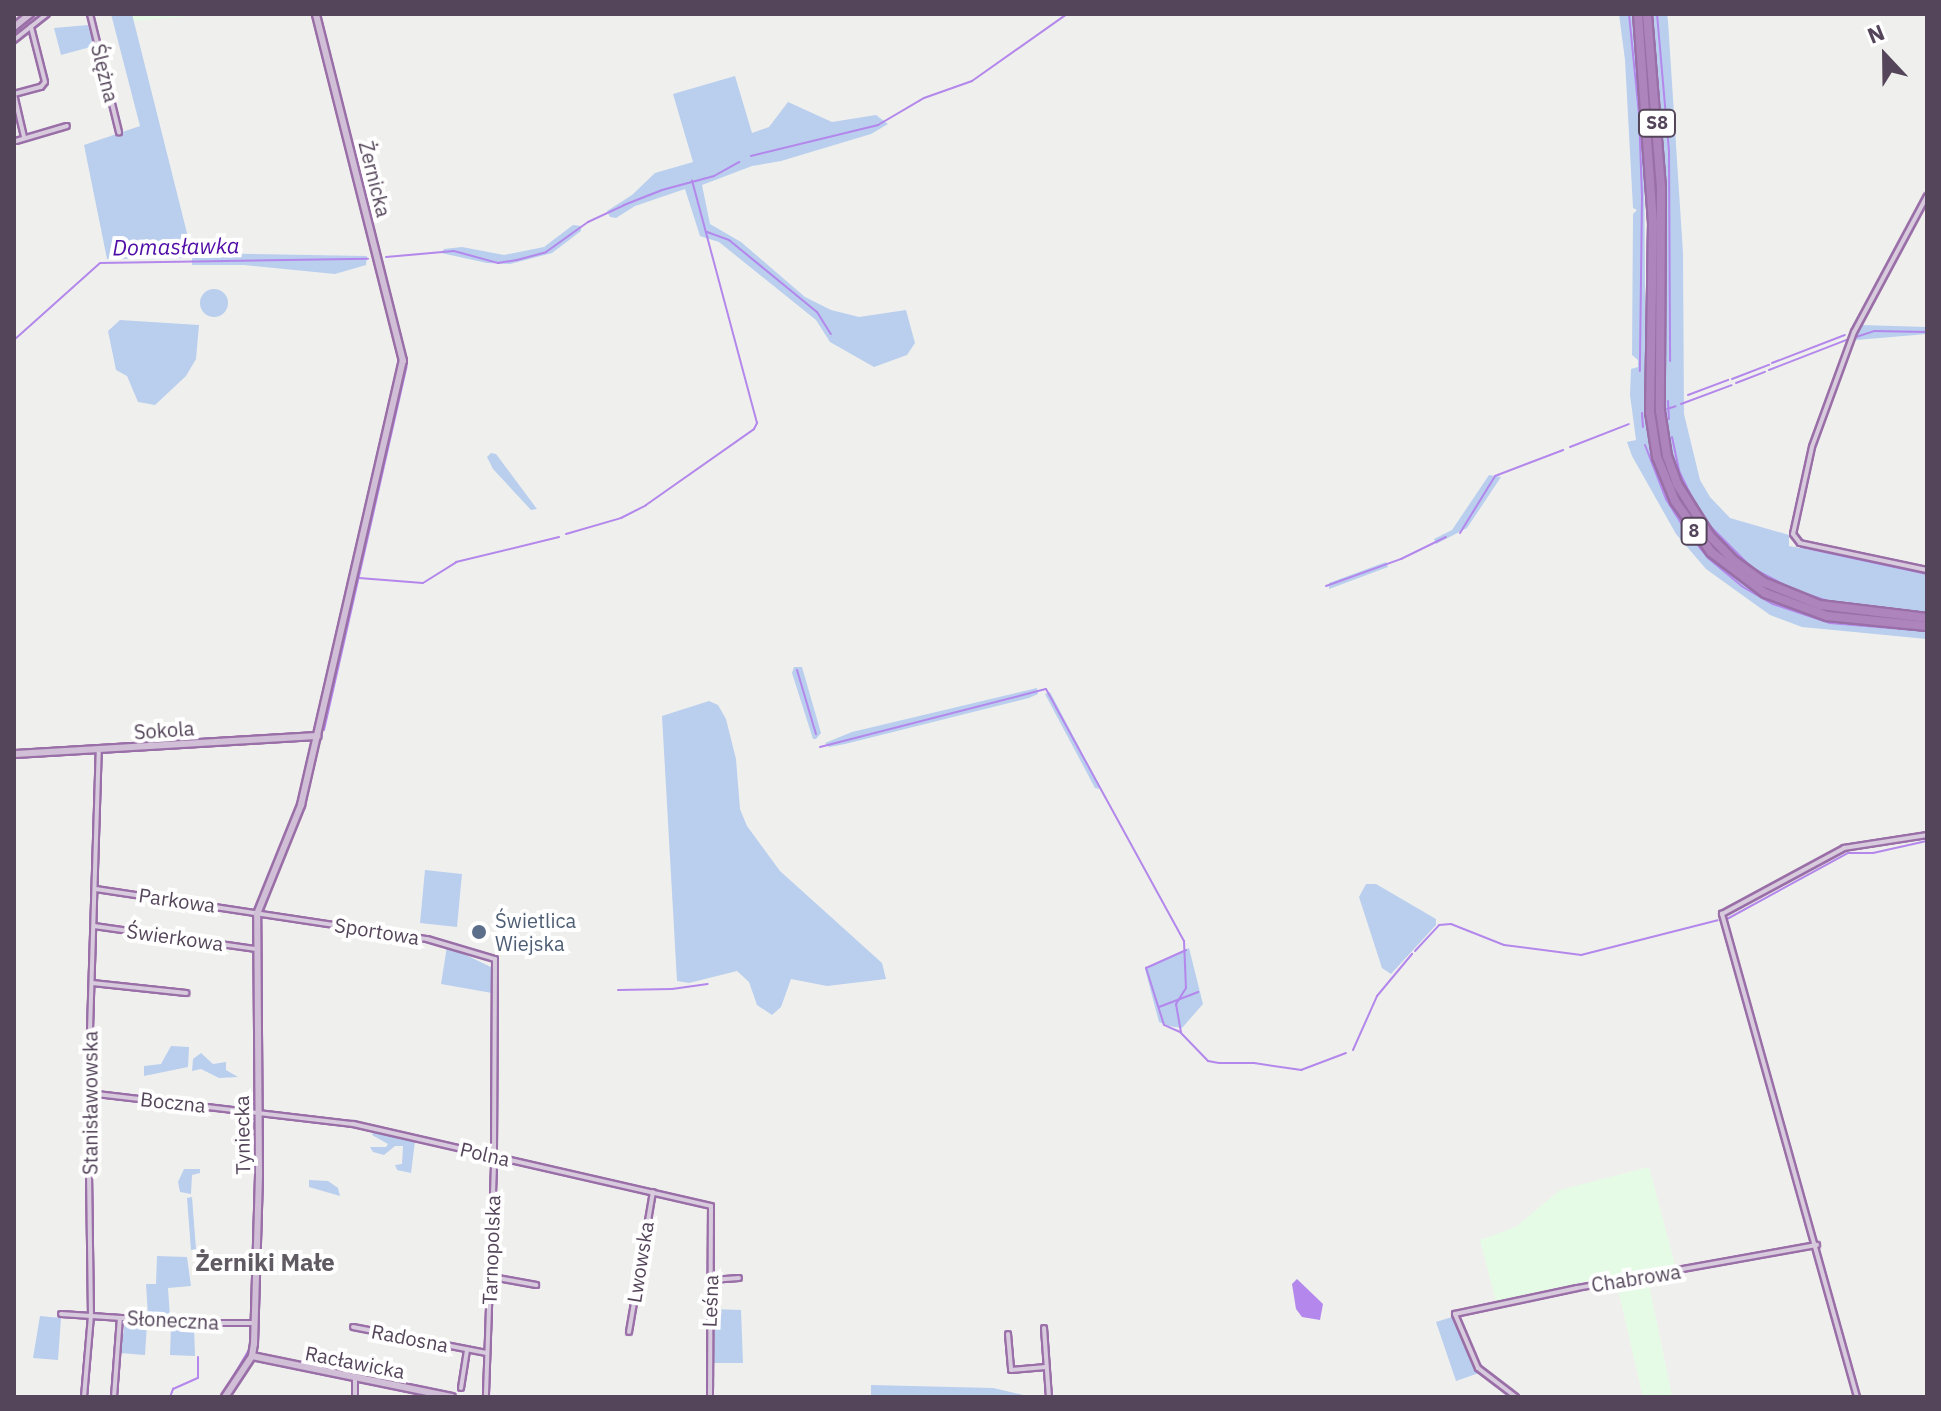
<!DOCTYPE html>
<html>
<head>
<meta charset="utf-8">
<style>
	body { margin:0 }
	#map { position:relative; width:1941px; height:1411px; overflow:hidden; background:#eff0ed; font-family:"IBM Plex Sans",sans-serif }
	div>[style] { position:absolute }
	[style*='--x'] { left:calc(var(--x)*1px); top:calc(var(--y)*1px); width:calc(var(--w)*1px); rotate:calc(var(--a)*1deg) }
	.commercial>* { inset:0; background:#e6fbe5 }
	.green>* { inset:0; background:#baceee }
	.round { border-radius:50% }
	.water>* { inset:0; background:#b387eb }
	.stream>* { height:2px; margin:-1px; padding:0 1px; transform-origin:1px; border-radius:1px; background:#b387eb }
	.roads { filter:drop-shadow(2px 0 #9a6fa8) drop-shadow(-2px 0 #9a6fa8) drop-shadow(0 2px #9a6fa8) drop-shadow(0 -2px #9a6fa8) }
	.street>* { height:4px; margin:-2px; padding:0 2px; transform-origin:2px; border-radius:2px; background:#d8cbdd }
	.secondary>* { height:6px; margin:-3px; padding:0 3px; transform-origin:3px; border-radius:3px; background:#d0bfd6 }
	.highway>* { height:8px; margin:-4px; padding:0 4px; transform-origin:4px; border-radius:4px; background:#ae84bc }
	.dots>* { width:22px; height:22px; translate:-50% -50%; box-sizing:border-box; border:4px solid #fff; border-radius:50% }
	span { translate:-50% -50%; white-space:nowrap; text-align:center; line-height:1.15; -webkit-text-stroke:8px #fff; paint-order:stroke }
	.shield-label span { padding:2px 6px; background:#fff; border:2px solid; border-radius:6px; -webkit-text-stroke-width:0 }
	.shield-label { font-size:18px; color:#54455a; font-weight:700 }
	.street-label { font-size:20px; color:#54455a }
	.service-label { font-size:20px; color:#4e5e75 }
	.left { translate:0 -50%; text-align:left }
	.water-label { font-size:22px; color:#500ca6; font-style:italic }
	.quarter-label { font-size:24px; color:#605a62; font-weight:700 }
	.frame { position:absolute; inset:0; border:16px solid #54455a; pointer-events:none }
	.north { position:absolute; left:1845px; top:16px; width:80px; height:80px; -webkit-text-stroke:6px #fff; paint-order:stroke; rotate:338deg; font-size:22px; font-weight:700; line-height:32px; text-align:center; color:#54455a }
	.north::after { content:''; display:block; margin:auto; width:28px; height:36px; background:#54455a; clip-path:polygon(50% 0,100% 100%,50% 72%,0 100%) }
</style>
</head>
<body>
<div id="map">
	<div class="commercial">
		<div style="clip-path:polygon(132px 14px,214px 14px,133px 21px)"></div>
		<div style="clip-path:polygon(1649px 1167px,1676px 1269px,1589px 1281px,1496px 1302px,1480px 1240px,1516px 1227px,1560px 1190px)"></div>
		<div style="clip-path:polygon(1648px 1280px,1671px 1391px,1672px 1397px,1643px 1397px,1617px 1285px)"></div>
	</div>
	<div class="green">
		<div style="clip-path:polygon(111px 14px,132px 14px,192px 253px,367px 256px,366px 265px,335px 274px,244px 265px,192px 265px,192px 258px,107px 259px,84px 145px,140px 126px)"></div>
		<div style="clip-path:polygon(1619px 14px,1632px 14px,1644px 146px,1646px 419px,1654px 457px,1671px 501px,1709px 555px,1764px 597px,1827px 620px,1927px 629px,1927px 639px,1802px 627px,1770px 615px,1706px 569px,1676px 534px,1632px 456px,1627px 442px,1636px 440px,1630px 395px,1631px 369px,1638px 367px,1638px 360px,1632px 355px,1633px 214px,1637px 210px,1633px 208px,1625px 60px)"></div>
		<div style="clip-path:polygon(1652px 14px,1667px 14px,1668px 21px,1683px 253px,1684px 414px,1700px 480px,1710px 497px,1730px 518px,1789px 535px,1789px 546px,1927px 572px,1927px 614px,1841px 605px,1784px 588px,1754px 570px,1726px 548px,1709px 529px,1684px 488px,1674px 463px,1666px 418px,1665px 181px)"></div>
		<div style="clip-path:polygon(88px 25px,94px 46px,61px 55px,54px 28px)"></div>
		<div style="clip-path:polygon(735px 76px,752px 133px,769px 127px,788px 102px,832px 122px,876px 115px,888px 124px,871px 134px,781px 161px,752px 166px,702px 185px,710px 224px,741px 242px,805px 297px,831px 310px,859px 317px,906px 310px,915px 343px,907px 355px,874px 367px,830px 342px,816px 320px,719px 242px,700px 236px,685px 189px,635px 206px,616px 218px,610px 217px,607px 211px,632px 195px,655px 173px,693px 162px,673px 94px)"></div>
		<div style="clip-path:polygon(573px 225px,581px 226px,581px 231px,552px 253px,510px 264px,487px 263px,441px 253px,444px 249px,462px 247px,504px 255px,544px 247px)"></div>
		<div class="round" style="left:200px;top:289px;width:28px;height:28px"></div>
		<div style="clip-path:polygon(120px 320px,199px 325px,196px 359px,186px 376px,155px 405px,138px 402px,127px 376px,116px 370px,108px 331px)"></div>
		<div style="clip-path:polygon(1861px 325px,1927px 327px,1927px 334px,1856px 340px)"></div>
		<div style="clip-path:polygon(491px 453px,496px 454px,537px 509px,531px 510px,493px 469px,487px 457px)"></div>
		<div style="clip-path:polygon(1489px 475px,1501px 477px,1467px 528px,1436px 544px,1434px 539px,1452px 530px)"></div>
		<div style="clip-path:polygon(1386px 562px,1388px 567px,1329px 589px,1329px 583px)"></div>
		<div style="clip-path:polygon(794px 667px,802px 667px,821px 733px,816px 739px,813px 739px,792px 673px)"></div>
		<div style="clip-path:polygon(1037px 688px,1038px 694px,1029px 698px,845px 744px,829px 747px,825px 743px,852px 732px)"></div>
		<div style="clip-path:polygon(1050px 692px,1098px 783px,1100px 789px,1095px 788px,1045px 694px)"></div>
		<div style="clip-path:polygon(709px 701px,718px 705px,726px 719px,736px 759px,740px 809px,747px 826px,780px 871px,882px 963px,886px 979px,827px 986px,791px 979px,781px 1007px,772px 1015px,757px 1005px,749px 982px,737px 971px,689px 983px,677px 981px,662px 716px)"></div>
		<div style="clip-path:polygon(425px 870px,462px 874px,457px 927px,420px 923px)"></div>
		<div style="clip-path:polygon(1366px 884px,1376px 884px,1436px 919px,1436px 925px,1391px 974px,1382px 968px,1359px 897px)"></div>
		<div style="clip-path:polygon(447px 946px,493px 968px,492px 993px,441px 984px)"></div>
		<div style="clip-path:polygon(1189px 948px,1203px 1004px,1182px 1028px,1169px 1026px,1159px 1022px,1145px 969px)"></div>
		<div style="clip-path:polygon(171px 1046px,189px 1047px,188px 1067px,144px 1076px,144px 1066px,161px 1064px)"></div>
		<div style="clip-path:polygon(201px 1053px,213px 1064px,226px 1062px,226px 1070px,238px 1077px,219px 1078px,201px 1069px,192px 1071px,193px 1059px)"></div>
		<div style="clip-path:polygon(374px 1131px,415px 1141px,411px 1173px,397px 1170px,395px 1165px,402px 1164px,403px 1146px,395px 1146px,384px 1155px,373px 1152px,370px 1147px,386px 1147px,388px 1144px,372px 1135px)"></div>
		<div style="clip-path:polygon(184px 1169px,200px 1169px,200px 1173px,192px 1175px,191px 1194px,180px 1192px,178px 1182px)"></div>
		<div style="clip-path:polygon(309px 1180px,328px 1181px,338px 1188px,340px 1196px,309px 1187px)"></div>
		<div style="clip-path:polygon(192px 1197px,196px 1249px,191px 1250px,187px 1198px)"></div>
		<div style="clip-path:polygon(157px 1256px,187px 1257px,191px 1286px,168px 1288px,170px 1317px,148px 1316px,146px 1284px,156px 1284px)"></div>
		<div style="clip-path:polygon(713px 1309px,741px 1310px,743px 1363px,711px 1363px)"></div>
		<div style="clip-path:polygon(40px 1316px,61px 1318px,58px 1360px,33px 1358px)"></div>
		<div style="clip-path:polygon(1452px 1317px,1479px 1373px,1456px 1381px,1436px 1322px)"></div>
		<div style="clip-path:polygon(125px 1322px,147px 1323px,145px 1355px,120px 1353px)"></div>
		<div style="clip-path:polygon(171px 1325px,194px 1326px,195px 1356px,170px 1355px)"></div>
		<div style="clip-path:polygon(871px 1385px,993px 1388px,1032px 1397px,871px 1397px)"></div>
	</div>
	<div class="water">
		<div style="clip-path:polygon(1297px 1279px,1323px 1304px,1320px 1320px,1302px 1317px,1296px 1309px,1292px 1284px)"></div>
	</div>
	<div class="stream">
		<div style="--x:1629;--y:14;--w:100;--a:84.3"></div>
		<div style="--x:1639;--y:114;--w:82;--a:87.9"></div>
		<div style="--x:1642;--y:196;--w:175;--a:90.7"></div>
		<div style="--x:1657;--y:14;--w:138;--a:85"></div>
		<div style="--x:1669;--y:151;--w:210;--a:89.7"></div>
		<div style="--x:751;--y:156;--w:131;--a:-13.7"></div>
		<div style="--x:878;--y:125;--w:53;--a:-30.4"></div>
		<div style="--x:924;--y:98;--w:51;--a:-19.5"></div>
		<div style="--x:972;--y:81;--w:116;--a:-35.2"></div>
		<div style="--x:707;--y:232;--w:23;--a:20"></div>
		<div style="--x:729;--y:240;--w:114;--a:39.3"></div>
		<div style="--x:817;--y:312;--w:26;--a:58"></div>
		<div style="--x:386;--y:257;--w:68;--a:-5"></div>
		<div style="--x:454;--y:251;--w:46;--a:15.3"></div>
		<div style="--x:498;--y:263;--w:19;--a:-9"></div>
		<div style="--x:517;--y:260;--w:30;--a:-15"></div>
		<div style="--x:546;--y:252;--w:52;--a:-35.5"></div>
		<div style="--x:588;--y:222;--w:40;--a:-25"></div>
		<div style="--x:624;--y:205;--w:41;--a:-21.5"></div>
		<div style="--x:662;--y:190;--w:54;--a:-15.1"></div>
		<div style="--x:714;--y:176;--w:29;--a:-29"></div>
		<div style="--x:1856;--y:337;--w:19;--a:-18"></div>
		<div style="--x:1874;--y:331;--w:53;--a:1.1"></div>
		<div style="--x:14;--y:340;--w:115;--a:-41.8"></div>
		<div style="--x:100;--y:263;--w:268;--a:-0.9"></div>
		<div style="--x:1772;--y:363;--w:78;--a:-21"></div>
		<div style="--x:1769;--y:370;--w:86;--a:-21.2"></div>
		<div style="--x:1732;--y:379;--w:40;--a:-21"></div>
		<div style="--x:1736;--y:383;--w:31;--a:-21"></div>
		<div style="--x:1688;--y:395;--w:43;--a:-20.6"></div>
		<div style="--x:1668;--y:401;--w:18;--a:87"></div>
		<div style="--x:1681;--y:404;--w:54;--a:-20.4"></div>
		<div style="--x:1667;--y:409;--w:9;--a:-18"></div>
		<div style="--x:1642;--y:413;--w:14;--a:86"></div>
		<div style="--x:1672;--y:437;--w:35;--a:78"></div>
		<div style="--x:1679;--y:471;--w:37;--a:64"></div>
		<div style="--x:1645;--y:445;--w:58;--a:68.7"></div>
		<div style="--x:1666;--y:499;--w:34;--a:58"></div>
		<div style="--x:1684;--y:528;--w:38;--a:51"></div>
		<div style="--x:1708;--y:558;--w:45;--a:39.6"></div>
		<div style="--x:1743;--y:587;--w:34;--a:30"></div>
		<div style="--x:1773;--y:604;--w:60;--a:18.4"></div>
		<div style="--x:1830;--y:623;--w:97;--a:4.7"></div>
		<div style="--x:1570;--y:447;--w:63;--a:-21.3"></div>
		<div style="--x:1707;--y:523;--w:64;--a:45"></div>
		<div style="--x:1752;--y:568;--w:47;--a:27.6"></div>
		<div style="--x:1794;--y:590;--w:40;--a:18"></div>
		<div style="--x:1832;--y:602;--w:96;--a:6.6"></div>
		<div style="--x:1460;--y:533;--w:67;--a:-58.4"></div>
		<div style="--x:1495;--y:476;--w:73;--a:-20.9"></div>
		<div style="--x:566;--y:534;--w:57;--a:-16.2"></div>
		<div style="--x:621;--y:518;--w:28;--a:-27"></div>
		<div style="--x:646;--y:505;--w:132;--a:-35.1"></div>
		<div style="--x:754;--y:429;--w:7;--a:-63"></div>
		<div style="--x:757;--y:423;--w:251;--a:-105"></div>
		<div style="--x:1801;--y:547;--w:129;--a:12.1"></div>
		<div style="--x:359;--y:578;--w:64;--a:4.5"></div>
		<div style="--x:423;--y:583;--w:39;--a:-32"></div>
		<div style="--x:456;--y:562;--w:106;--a:-13.6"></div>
		<div style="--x:1326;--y:586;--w:80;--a:-19.8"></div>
		<div style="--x:1401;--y:559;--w:50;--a:-26.1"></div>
		<div style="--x:797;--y:670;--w:67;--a:73.5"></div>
		<div style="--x:324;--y:730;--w:373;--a:-77.2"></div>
		<div style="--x:820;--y:747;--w:233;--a:-14.4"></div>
		<div style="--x:1046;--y:689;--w:287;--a:61.3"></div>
		<div style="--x:1184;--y:941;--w:47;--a:87.6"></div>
		<div style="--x:1186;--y:988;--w:19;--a:122"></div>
		<div style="--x:1176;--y:1004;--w:29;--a:80"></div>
		<div style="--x:1181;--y:1033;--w:39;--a:46"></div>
		<div style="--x:1208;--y:1061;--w:11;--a:10"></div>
		<div style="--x:1219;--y:1063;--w:35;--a:0"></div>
		<div style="--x:1254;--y:1063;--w:48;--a:8.5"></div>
		<div style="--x:1301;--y:1070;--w:48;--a:-20.7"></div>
		<div style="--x:1727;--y:919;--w:138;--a:-28.6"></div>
		<div style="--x:1848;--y:853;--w:25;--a:0"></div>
		<div style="--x:1873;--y:853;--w:55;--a:-12.5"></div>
		<div style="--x:1415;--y:951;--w:35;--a:-47"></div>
		<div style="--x:1439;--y:925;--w:12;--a:-5"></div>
		<div style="--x:1451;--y:924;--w:57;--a:21.6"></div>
		<div style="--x:1504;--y:945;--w:78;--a:7.4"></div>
		<div style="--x:1581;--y:955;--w:141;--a:-14.3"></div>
		<div style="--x:618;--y:990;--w:54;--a:-1.1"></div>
		<div style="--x:672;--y:989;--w:36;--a:-8"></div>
		<div style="--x:1159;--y:1007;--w:42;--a:-21"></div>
		<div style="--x:1180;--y:1032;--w:17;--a:-156"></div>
		<div style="--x:1164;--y:1025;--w:60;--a:-107.5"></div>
		<div style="--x:1146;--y:968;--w:44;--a:-24.2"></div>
		<div style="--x:1353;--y:1050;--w:59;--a:-66"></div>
		<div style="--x:1377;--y:996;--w:55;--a:-50.2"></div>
		<div style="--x:170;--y:1397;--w:9;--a:-69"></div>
		<div style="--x:173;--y:1389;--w:27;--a:-24"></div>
		<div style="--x:198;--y:1378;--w:21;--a:-90"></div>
		<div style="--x:221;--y:1397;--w:57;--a:-59.4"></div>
	</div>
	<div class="roads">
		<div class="street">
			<div style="--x:90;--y:14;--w:122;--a:76.2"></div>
			<div style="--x:14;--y:40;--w:42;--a:-38.2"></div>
			<div style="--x:14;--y:94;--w:28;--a:-15"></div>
			<div style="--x:41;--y:87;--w:6;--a:-51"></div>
			<div style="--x:45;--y:82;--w:57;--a:-104.3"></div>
			<div style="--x:14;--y:94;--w:44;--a:76.9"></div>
			<div style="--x:16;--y:141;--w:53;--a:-16.4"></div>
			<div style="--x:1927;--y:196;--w:154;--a:118.2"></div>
			<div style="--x:1854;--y:332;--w:122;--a:110.1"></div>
			<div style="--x:1812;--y:447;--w:89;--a:102.3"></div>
			<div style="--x:1793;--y:534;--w:11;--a:52"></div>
			<div style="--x:1800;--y:543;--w:130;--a:12"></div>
			<div style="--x:96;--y:889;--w:335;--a:8.6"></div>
			<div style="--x:427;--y:939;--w:71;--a:16.4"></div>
			<div style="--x:495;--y:959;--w:206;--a:90.3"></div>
			<div style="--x:494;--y:1165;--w:232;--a:92"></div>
			<div style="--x:94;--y:926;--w:164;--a:8.1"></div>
			<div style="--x:92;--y:983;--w:95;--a:6.1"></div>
			<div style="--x:88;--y:1093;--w:267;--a:6.7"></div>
			<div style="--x:353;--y:1124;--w:367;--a:12.9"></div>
			<div style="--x:711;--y:1206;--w:191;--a:90.3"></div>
			<div style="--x:492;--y:1277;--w:45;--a:10.3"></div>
			<div style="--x:711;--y:1280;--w:28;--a:-4"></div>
			<div style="--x:61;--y:1314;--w:136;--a:3.8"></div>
			<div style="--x:197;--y:1323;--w:58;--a:0"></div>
			<div style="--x:353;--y:1327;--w:136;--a:11"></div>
			<div style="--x:1044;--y:1328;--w:69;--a:85.9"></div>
			<div style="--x:629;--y:1332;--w:142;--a:-80.3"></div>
			<div style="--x:1008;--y:1334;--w:36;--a:85"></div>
			<div style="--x:1011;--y:1370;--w:35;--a:-5"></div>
			<div style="--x:355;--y:1378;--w:19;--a:90"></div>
			<div style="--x:461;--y:1388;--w:39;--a:-81"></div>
			<div style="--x:84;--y:1397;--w:81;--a:-85.1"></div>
			<div style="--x:91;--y:1316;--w:223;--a:-90.8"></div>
			<div style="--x:88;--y:1093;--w:342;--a:-88.2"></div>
			<div style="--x:114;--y:1397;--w:79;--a:-85.7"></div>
			<div style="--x:1516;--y:1397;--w:48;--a:-142.7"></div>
			<div style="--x:1478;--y:1368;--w:59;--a:-113.1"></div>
			<div style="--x:1455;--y:1314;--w:125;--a:-12"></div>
			<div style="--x:1577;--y:1288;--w:244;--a:-10.2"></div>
			<div style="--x:1857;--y:1397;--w:502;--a:-105.62"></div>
			<div style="--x:1722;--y:914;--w:139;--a:-28.4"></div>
			<div style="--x:1844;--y:848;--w:84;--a:-8.9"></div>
		</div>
		<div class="secondary">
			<div style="--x:14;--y:27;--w:21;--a:-39"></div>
			<div style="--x:14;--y:754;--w:304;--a:-3.4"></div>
			<div style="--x:252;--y:1356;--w:204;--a:11.6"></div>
			<div style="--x:225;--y:1397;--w:49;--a:-56.6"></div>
			<div style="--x:252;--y:1356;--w:12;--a:-81"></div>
			<div style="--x:254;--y:1344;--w:170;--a:-88.3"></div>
			<div style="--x:259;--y:1174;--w:260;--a:-90.4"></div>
			<div style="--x:257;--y:914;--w:118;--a:-68"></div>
			<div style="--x:301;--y:805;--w:456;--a:-77.1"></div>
			<div style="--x:403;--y:361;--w:358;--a:-104.1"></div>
		</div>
		<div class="highway">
			<div style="--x:1638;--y:14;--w:209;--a:85.9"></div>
			<div style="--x:1653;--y:222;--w:190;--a:90.9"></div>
			<div style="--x:1650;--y:412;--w:46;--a:81.2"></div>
			<div style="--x:1657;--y:457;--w:48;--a:67.8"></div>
			<div style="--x:1675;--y:501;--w:62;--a:54.8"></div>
			<div style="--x:1711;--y:552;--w:68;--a:37.2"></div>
			<div style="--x:1765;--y:593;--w:66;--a:20.4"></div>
			<div style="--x:1827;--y:616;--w:100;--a:5.7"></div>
			<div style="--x:1647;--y:14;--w:175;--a:85.4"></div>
			<div style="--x:1661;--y:188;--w:223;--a:90.3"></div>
			<div style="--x:1660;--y:411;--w:46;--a:81.2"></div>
			<div style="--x:1667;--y:456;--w:30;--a:70"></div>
			<div style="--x:1677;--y:484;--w:62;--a:57.6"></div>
			<div style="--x:1710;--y:536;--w:33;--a:46"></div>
			<div style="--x:1733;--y:560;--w:37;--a:36"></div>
			<div style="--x:1763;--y:582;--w:61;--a:22"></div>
			<div style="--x:1820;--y:605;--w:108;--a:6.9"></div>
		</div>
	</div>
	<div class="dots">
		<div style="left:479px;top:932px;background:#5c6f8a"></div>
	</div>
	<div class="shield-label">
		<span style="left:1657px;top:123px">S8</span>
		<span style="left:1694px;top:531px">8</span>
	</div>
	<div class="street-label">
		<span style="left:105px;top:73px;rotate:76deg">Ślężna</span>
		<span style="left:375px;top:179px;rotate:76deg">Żernicka</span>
		<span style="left:164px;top:730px;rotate:-4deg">Sokola</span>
		<span style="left:177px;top:900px;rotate:8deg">Parkowa</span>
		<span style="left:377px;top:931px;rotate:9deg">Sportowa</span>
		<span style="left:175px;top:937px;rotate:8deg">Świerkowa</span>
		<span style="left:173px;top:1102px;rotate:6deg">Boczna</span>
		<span style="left:90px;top:1103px;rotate:-90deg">Stanisławowska</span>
		<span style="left:242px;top:1135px;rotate:-91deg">Tyniecka</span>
		<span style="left:485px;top:1154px;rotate:13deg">Polna</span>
		<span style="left:491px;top:1250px;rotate:-88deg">Tarnopolska</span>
		<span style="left:640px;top:1262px;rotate:-81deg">Lwowska</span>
		<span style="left:1636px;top:1278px;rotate:-9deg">Chabrowa</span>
		<span style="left:710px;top:1301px;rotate:-88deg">Leśna</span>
		<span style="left:173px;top:1320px;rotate:3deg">Słoneczna</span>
		<span style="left:410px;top:1338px;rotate:11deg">Radosna</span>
		<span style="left:355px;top:1362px;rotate:11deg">Racławicka</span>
	</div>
	<div class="service-label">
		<span class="left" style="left:495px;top:932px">Świetlica<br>Wiejska</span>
	</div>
	<div class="water-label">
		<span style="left:176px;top:246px;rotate:-1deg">Domasławka</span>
	</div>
	<div class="quarter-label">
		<span style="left:265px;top:1263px">Żerniki Małe</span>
	</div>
	<div class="frame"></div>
	<div class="north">N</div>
</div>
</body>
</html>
